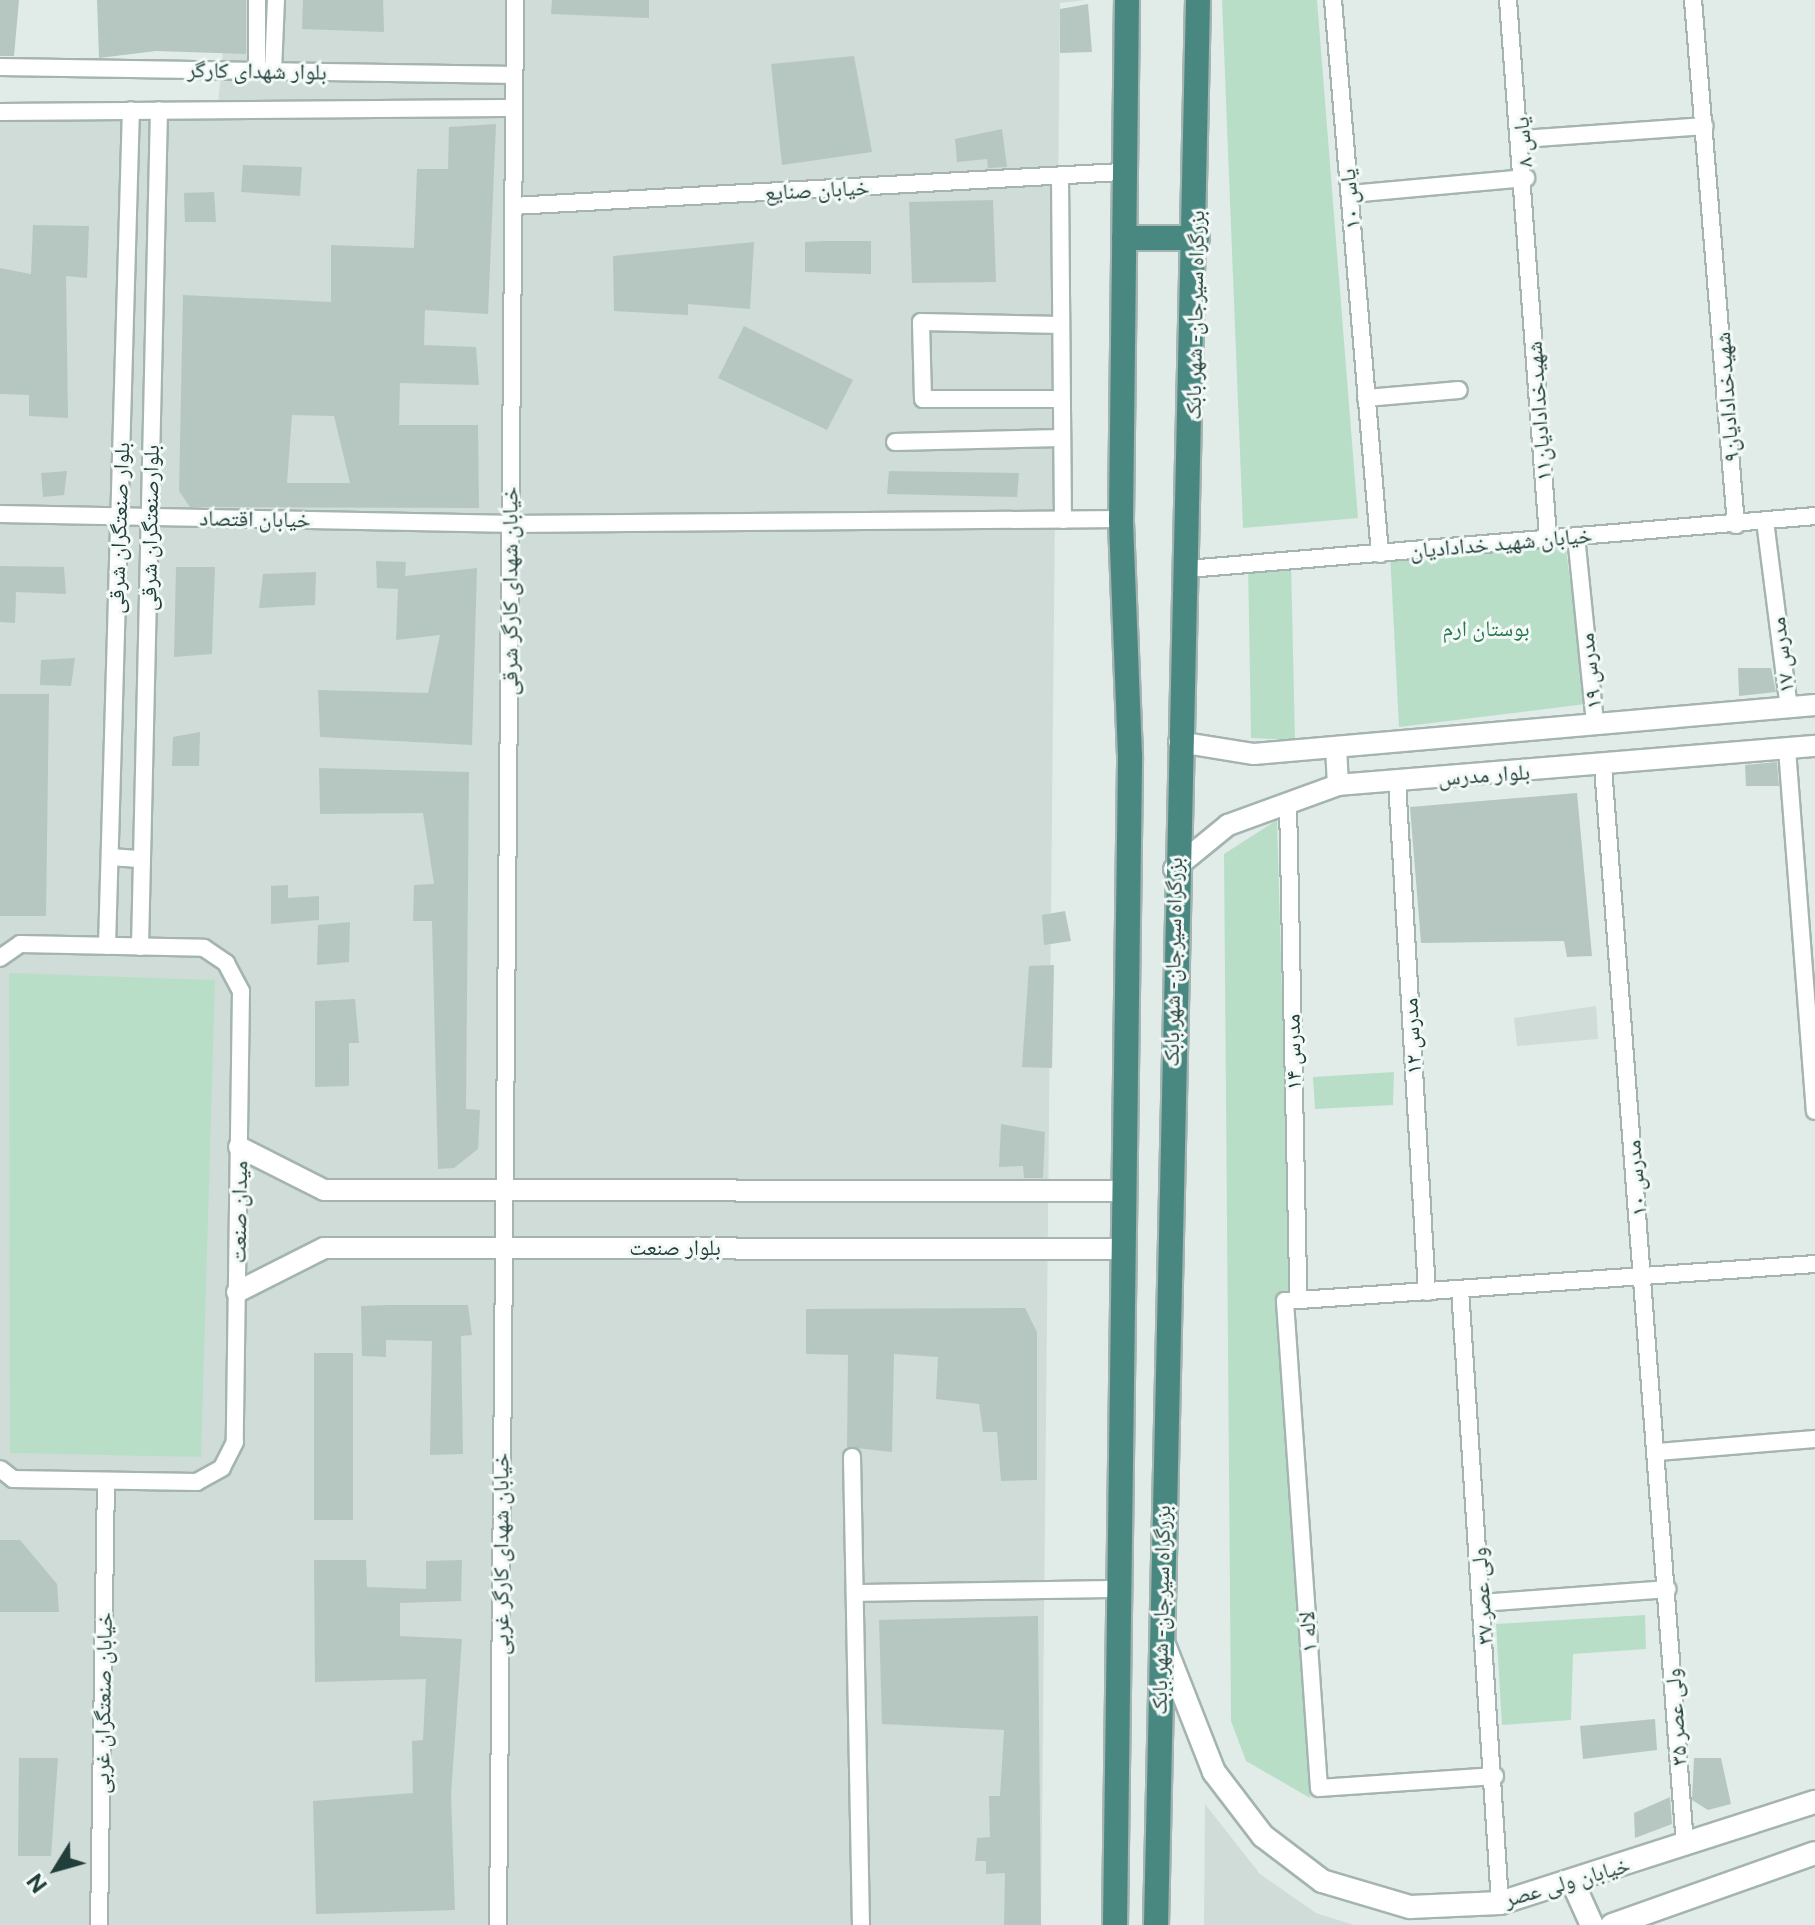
<!DOCTYPE html>
<html>
<head>
<meta charset="utf-8">
<style>
	body { margin:0 }
	#map { position:relative; width:1815px; height:1925px; overflow:hidden; background:#e1ece9; font-family:"Public Sans","Noto Naskh Arabic",sans-serif }
	div>[style] { position:absolute }
	[style*='--x'] { left:calc(var(--x)*1px); top:calc(var(--y)*1px); width:calc(var(--w)*1px); rotate:calc(var(--a)*1deg) }
	.built>* { inset:0; background:#cfdcd8 }
	.green>* { inset:0; background:#b9dec8 }
	.building>* { inset:0; background:#b6c7c2 }
	.roads { filter:drop-shadow(2px 0 #a4b4b1) drop-shadow(-2px 0 #a4b4b1) drop-shadow(0 2px #a4b4b1) drop-shadow(0 -2px #a4b4b1) }
	.minor>* { height:16px; margin:-8px; padding:0 8px; transform-origin:8px; border-radius:8px; background:#fff }
	.tertiary>* { height:20px; margin:-10px; padding:0 10px; transform-origin:10px; border-radius:10px; background:#fff }
	.secondary>* { height:22px; margin:-11px; padding:0 11px; transform-origin:11px; border-radius:11px; background:#fff }
	.trunk>* { height:24px; margin:-12px; padding:0 12px; transform-origin:12px; border-radius:12px; background:#488880 }
	span { translate:-50% -50%; white-space:nowrap; text-align:center; line-height:1.15; -webkit-text-stroke:6px #f2f9f6; paint-order:stroke }
	.street-label { font-size:22px; color:#213e3a }
	.park-label { font-size:22px; color:#297650 }
	.north { position:absolute; left:16px; top:1829px; width:80px; height:80px; -webkit-text-stroke:6px #f2f9f6; paint-order:stroke; rotate:233deg; font-size:22px; font-weight:700; line-height:32px; text-align:center; color:#213e3a }
	.north::after { content:''; display:block; margin:auto; width:28px; height:36px; background:#213e3a; clip-path:polygon(50% 0,100% 100%,50% 72%,0 100%) }
</style>
</head>
<body>
<div id="map">
	<div class="built">
		<div style="clip-path:polygon(228px 0,1085px 0,1060px 3px,1041px 1925px,0 1925px,0 116px,217px 114px)"></div>
		<div style="clip-path:polygon(1596px 1006px,1598px 1039px,1517px 1046px,1514px 1018px)"></div>
		<div style="clip-path:polygon(1205px 1804px,1260px 1874px,1316px 1913px,1354px 1925px,1204px 1925px)"></div>
	</div>
	<div class="green">
		<div style="clip-path:polygon(1222px 0,1317px 0,1358px 518px,1243px 528px)"></div>
		<div style="clip-path:polygon(1564px 533px,1586px 704px,1399px 727px,1390px 553px)"></div>
		<div style="clip-path:polygon(1248px 561px,1291px 562px,1295px 740px,1251px 738px)"></div>
		<div style="clip-path:polygon(1277px 820px,1290px 1273px,1310px 1798px,1246px 1761px,1231px 1721px,1224px 854px)"></div>
		<div style="clip-path:polygon(9px 973px,215px 980px,201px 1457px,10px 1453px)"></div>
		<div style="clip-path:polygon(1394px 1072px,1393px 1105px,1315px 1109px,1313px 1077px)"></div>
		<div style="clip-path:polygon(1645px 1615px,1646px 1649px,1573px 1654px,1571px 1720px,1502px 1725px,1496px 1624px)"></div>
	</div>
	<div class="building">
		<div style="clip-path:polygon(0 0,19px 0,14px 56px,0 56px)"></div>
		<div style="clip-path:polygon(97px 0,246px 0,246px 54px,156px 51px,99px 58px)"></div>
		<div style="clip-path:polygon(303px 0,383px 0,384px 32px,302px 29px)"></div>
		<div style="clip-path:polygon(552px 0,649px 0,649px 18px,551px 14px)"></div>
		<div style="clip-path:polygon(1088px 4px,1092px 52px,1060px 53px,1060px 9px)"></div>
		<div style="clip-path:polygon(854px 56px,872px 152px,782px 165px,771px 64px)"></div>
		<div style="clip-path:polygon(evenodd,496px 124px,488px 314px,425px 310px,424px 345px,476px 347px,479px 385px,400px 383px,399px 425px,478px 425px,479px 508px,190px 507px,179px 491px,183px 295px,331px 302px,331px 245px,414px 248px,417px 169px,448px 169px,449px 127px,496px 124px,292px 415px,334px 416px,350px 483px,287px 483px,292px 415px)"></div>
		<div style="clip-path:polygon(1002px 129px,1007px 167px,988px 168px,987px 159px,957px 162px,955px 139px)"></div>
		<div style="clip-path:polygon(243px 165px,302px 167px,300px 196px,241px 192px)"></div>
		<div style="clip-path:polygon(214px 192px,216px 222px,185px 222px,184px 193px)"></div>
		<div style="clip-path:polygon(993px 200px,996px 282px,912px 283px,909px 202px)"></div>
		<div style="clip-path:polygon(33px 225px,89px 226px,87px 278px,66px 276px,68px 418px,29px 416px,29px 395px,0 394px,0 268px,31px 274px)"></div>
		<div style="clip-path:polygon(823px 241px,871px 241px,871px 274px,805px 272px,805px 242px)"></div>
		<div style="clip-path:polygon(754px 242px,750px 309px,688px 304px,688px 315px,614px 311px,613px 256px)"></div>
		<div style="clip-path:polygon(744px 326px,853px 380px,827px 430px,718px 378px)"></div>
		<div style="clip-path:polygon(67px 471px,64px 495px,43px 497px,41px 473px)"></div>
		<div style="clip-path:polygon(889px 471px,1019px 473px,1017px 497px,887px 494px)"></div>
		<div style="clip-path:polygon(376px 561px,406px 562px,405px 576px,477px 568px,472px 745px,320px 737px,318px 690px,428px 693px,440px 635px,396px 640px,398px 589px,377px 588px)"></div>
		<div style="clip-path:polygon(0 566px,64px 567px,66px 594px,16px 592px,15px 623px,0 622px)"></div>
		<div style="clip-path:polygon(176px 567px,215px 567px,212px 654px,174px 657px)"></div>
		<div style="clip-path:polygon(316px 572px,315px 605px,259px 608px,263px 574px)"></div>
		<div style="clip-path:polygon(75px 658px,71px 686px,40px 685px,41px 660px)"></div>
		<div style="clip-path:polygon(1738px 668px,1771px 668px,1776px 692px,1739px 696px)"></div>
		<div style="clip-path:polygon(0 694px,49px 694px,46px 916px,0 916px)"></div>
		<div style="clip-path:polygon(200px 732px,199px 766px,172px 766px,173px 737px)"></div>
		<div style="clip-path:polygon(1777px 762px,1779px 786px,1746px 786px,1745px 765px)"></div>
		<div style="clip-path:polygon(319px 768px,469px 772px,466px 1109px,480px 1110px,478px 1149px,454px 1168px,438px 1169px,432px 921px,413px 921px,414px 885px,434px 884px,423px 813px,320px 814px)"></div>
		<div style="clip-path:polygon(1577px 793px,1592px 956px,1567px 957px,1564px 941px,1421px 943px,1410px 807px)"></div>
		<div style="clip-path:polygon(288px 885px,288px 898px,319px 896px,319px 920px,271px 924px,271px 886px)"></div>
		<div style="clip-path:polygon(1065px 911px,1071px 941px,1044px 945px,1042px 915px)"></div>
		<div style="clip-path:polygon(350px 922px,349px 962px,317px 965px,318px 925px)"></div>
		<div style="clip-path:polygon(1054px 965px,1052px 1068px,1022px 1067px,1029px 966px)"></div>
		<div style="clip-path:polygon(355px 999px,359px 1043px,349px 1043px,349px 1086px,315px 1087px,315px 1001px)"></div>
		<div style="clip-path:polygon(1001px 1124px,1045px 1132px,1043px 1178px,1024px 1178px,1023px 1166px,999px 1167px)"></div>
		<div style="clip-path:polygon(387px 1305px,468px 1305px,472px 1335px,461px 1336px,463px 1454px,430px 1455px,432px 1341px,386px 1340px,386px 1357px,362px 1356px,361px 1306px)"></div>
		<div style="clip-path:polygon(1025px 1308px,1037px 1332px,1037px 1480px,1001px 1481px,997px 1432px,983px 1432px,979px 1404px,936px 1399px,938px 1357px,894px 1354px,892px 1452px,847px 1447px,848px 1355px,806px 1354px,806px 1309px)"></div>
		<div style="clip-path:polygon(314px 1353px,353px 1353px,353px 1520px,314px 1520px)"></div>
		<div style="clip-path:polygon(0 1540px,20px 1540px,57px 1584px,59px 1612px,0 1612px)"></div>
		<div style="clip-path:polygon(314px 1560px,366px 1560px,367px 1587px,426px 1589px,426px 1561px,462px 1560px,461px 1601px,400px 1603px,400px 1636px,462px 1639px,451px 1795px,455px 1910px,316px 1914px,313px 1801px,413px 1793px,412px 1741px,423px 1740px,426px 1679px,315px 1682px)"></div>
		<div style="clip-path:polygon(1038px 1616px,1041px 1925px,1004px 1925px,1005px 1873px,986px 1874px,986px 1861px,975px 1861px,977px 1838px,990px 1837px,989px 1796px,1000px 1796px,1004px 1730px,882px 1724px,879px 1620px)"></div>
		<div style="clip-path:polygon(1655px 1719px,1657px 1750px,1583px 1759px,1580px 1726px)"></div>
		<div style="clip-path:polygon(19px 1758px,58px 1758px,51px 1856px,18px 1856px)"></div>
		<div style="clip-path:polygon(1694px 1758px,1721px 1758px,1731px 1804px,1708px 1810px,1692px 1800px)"></div>
		<div style="clip-path:polygon(1670px 1797px,1672px 1824px,1635px 1838px,1634px 1813px)"></div>
	</div>
	<div class="roads">
		<div class="minor">
			<div style="--x:1333;--y:0;--w:556;--a:85.15"></div>
			<div style="--x:1508;--y:0;--w:538;--a:85.74"></div>
			<div style="--x:1693;--y:0;--w:527;--a:85.32"></div>
			<div style="--x:0;--y:67;--w:514;--a:0.89"></div>
			<div style="--x:257;--y:71;--w:71;--a:-90"></div>
			<div style="--x:273;--y:71;--w:71;--a:-87.6"></div>
			<div style="--x:0;--y:112;--w:514;--a:-0.45"></div>
			<div style="--x:1523;--y:139;--w:182;--a:-4.1"></div>
			<div style="--x:1060;--y:178;--w:342;--a:89.5"></div>
			<div style="--x:1350;--y:194;--w:177;--a:-5.2"></div>
			<div style="--x:513;--y:206;--w:609;--a:-3.2"></div>
			<div style="--x:1366;--y:398;--w:93;--a:-4.9"></div>
			<div style="--x:1060;--y:399;--w:137;--a:180"></div>
			<div style="--x:923;--y:399;--w:77;--a:-91.5"></div>
			<div style="--x:921;--y:322;--w:140;--a:1.2"></div>
			<div style="--x:895;--y:442;--w:165;--a:-1.4"></div>
			<div style="--x:0;--y:514;--w:510;--a:1.12"></div>
			<div style="--x:510;--y:524;--w:611;--a:-0.47"></div>
			<div style="--x:1765;--y:521;--w:189;--a:82.7"></div>
			<div style="--x:1576;--y:536;--w:188;--a:84.2"></div>
			<div style="--x:1188;--y:569;--w:629;--a:-4.83"></div>
			<div style="--x:1787;--y:749;--w:363;--a:85.6"></div>
			<div style="--x:1603;--y:767;--w:1082;--a:85.65"></div>
			<div style="--x:1397;--y:781;--w:512;--a:86.64"></div>
			<div style="--x:1288;--y:803;--w:497;--a:88.8"></div>
			<div style="--x:110;--y:857;--w:32;--a:4"></div>
			<div style="--x:107;--y:946;--w:836;--a:-88.36"></div>
			<div style="--x:140;--y:947;--w:837;--a:-88.7"></div>
			<div style="--x:0;--y:958;--w:24;--a:-35"></div>
			<div style="--x:20;--y:944;--w:184;--a:1.2"></div>
			<div style="--x:204;--y:948;--w:27;--a:34"></div>
			<div style="--x:226;--y:963;--w:32;--a:62"></div>
			<div style="--x:241;--y:991;--w:451;--a:90.8"></div>
			<div style="--x:235;--y:1442;--w:29;--a:117"></div>
			<div style="--x:222;--y:1468;--w:29;--a:151"></div>
			<div style="--x:197;--y:1482;--w:184;--a:-179.1"></div>
			<div style="--x:13;--y:1479;--w:16;--a:-142"></div>
			<div style="--x:1460;--y:1289;--w:615;--a:86.27"></div>
			<div style="--x:1657;--y:1452;--w:159;--a:-4.7"></div>
			<div style="--x:852;--y:1457;--w:468;--a:88.9"></div>
			<div style="--x:855;--y:1593;--w:264;--a:-0.9"></div>
			<div style="--x:1482;--y:1603;--w:186;--a:-4.3"></div>
			<div style="--x:1495;--y:1776;--w:176;--a:176.1"></div>
			<div style="--x:1319;--y:1788;--w:488;--a:-94"></div>
			<div style="--x:1285;--y:1301;--w:531;--a:-3.99"></div>
			<div style="--x:99;--y:1925;--w:444;--a:-89.1"></div>
			<div style="--x:498;--y:1925;--w:1925;--a:-89.49"></div>
		</div>
		<div class="tertiary">
			<div style="--x:1179;--y:742;--w:76;--a:9.1"></div>
			<div style="--x:1254;--y:754;--w:563;--a:-4.99"></div>
			<div style="--x:1336;--y:747;--w:38;--a:87"></div>
			<div style="--x:1174;--y:869;--w:70;--a:-39.2"></div>
			<div style="--x:1228;--y:825;--w:117;--a:-20"></div>
			<div style="--x:1338;--y:785;--w:479;--a:-4.7"></div>
			<div style="--x:239;--y:1147;--w:95;--a:26.8"></div>
			<div style="--x:324;--y:1190;--w:800;--a:0.07"></div>
			<div style="--x:237;--y:1292;--w:97;--a:-26.8"></div>
			<div style="--x:324;--y:1248;--w:800;--a:0.07"></div>
		</div>
		<div class="secondary">
			<div style="--x:1163;--y:1642;--w:140;--a:68.6"></div>
			<div style="--x:1214;--y:1772;--w:81;--a:52.6"></div>
			<div style="--x:1263;--y:1836;--w:74;--a:37.3"></div>
			<div style="--x:1322;--y:1881;--w:92;--a:16.5"></div>
			<div style="--x:1410;--y:1907;--w:90;--a:-2.5"></div>
			<div style="--x:1500;--y:1903;--w:331;--a:-17.8"></div>
			<div style="--x:1573;--y:1883;--w:46;--a:65.7"></div>
			<div style="--x:1612;--y:1925;--w:215;--a:-19.5"></div>
		</div>
		<div class="trunk">
			<div style="--x:1124;--y:238;--w:73;--a:0"></div>
			<div style="--x:1115;--y:1925;--w:1169;--a:-89.26"></div>
			<div style="--x:1130;--y:756;--w:237;--a:-92.2"></div>
			<div style="--x:1121;--y:519;--w:519;--a:-89.34"></div>
			<div style="--x:1156;--y:1925;--w:1925;--a:-88.75"></div>
		</div>
	</div>
	<div class="street-label">
		<span style="left:257px;top:71px;rotate:1deg">بلوار شهدای کارگر</span>
		<span style="left:1523px;top:142px;rotate:-95deg">یاس ۸</span>
		<span style="left:817px;top:190px;rotate:-3deg">خیابان صنایع</span>
		<span style="left:1350px;top:199px;rotate:-95deg">یاس ۱۰</span>
		<span style="left:1195px;top:315px;rotate:-89deg">بزرگراه سیرجان - شهر بابک</span>
		<span style="left:1727px;top:397px;rotate:-94deg">شهیدخدادادیان۹</span>
		<span style="left:1539px;top:411px;rotate:-94deg">شهیدخدادادیان۱۱</span>
		<span style="left:255px;top:519px;rotate:1deg">خیابان اقتصاد</span>
		<span style="left:119px;top:528px;rotate:-88deg">بلوار صنعتگران شرقی</span>
		<span style="left:150px;top:528px;rotate:-89deg">بلوارصنعتگران شرقی</span>
		<span style="left:1501px;top:543px;rotate:-5deg">خیابان شهید خدادادیان</span>
		<span style="left:510px;top:591px;rotate:-90deg">خیابان شهدای کارگر شرقی</span>
		<span style="left:1782px;top:655px;rotate:-97deg">مدرس ۱۷</span>
		<span style="left:1590px;top:671px;rotate:-96deg">مدرس ۱۹</span>
		<span style="left:1484px;top:775px;rotate:-4deg">بلوار مدرس</span>
		<span style="left:1173px;top:962px;rotate:-89deg">بزرگراه سیرجان - شهر بابک</span>
		<span style="left:1412px;top:1036px;rotate:-93deg">مدرس ۱۲</span>
		<span style="left:1293px;top:1052px;rotate:-91deg">مدرس ۱۴</span>
		<span style="left:1636px;top:1178px;rotate:-95deg">مدرس ۱۰</span>
		<span style="left:239px;top:1212px;rotate:-89deg">میدان صنعت</span>
		<span style="left:675px;top:1248px">بلوار صنعت</span>
		<span style="left:501px;top:1554px;rotate:-90deg">خیابان شهدای کارگر غربی</span>
		<span style="left:1482px;top:1596px;rotate:-94deg">ولی عصر ۳۷</span>
		<span style="left:1161px;top:1610px;rotate:-89deg">بزرگراه سیرجان - شهر بابک</span>
		<span style="left:1308px;top:1632px;rotate:-94deg">لاله ۱</span>
		<span style="left:103px;top:1703px;rotate:-89deg">خیابان صنعتگران غربی</span>
		<span style="left:1676px;top:1717px;rotate:-94deg">ولی عصر ۳۵</span>
		<span style="left:1567px;top:1882px;rotate:-16deg">خیابان ولی عصر</span>
	</div>
	<div class="park-label">
		<span style="left:1486px;top:629px">بوستان ارم</span>
	</div>
	<div class="north">N</div>
</div>
</body>
</html>
